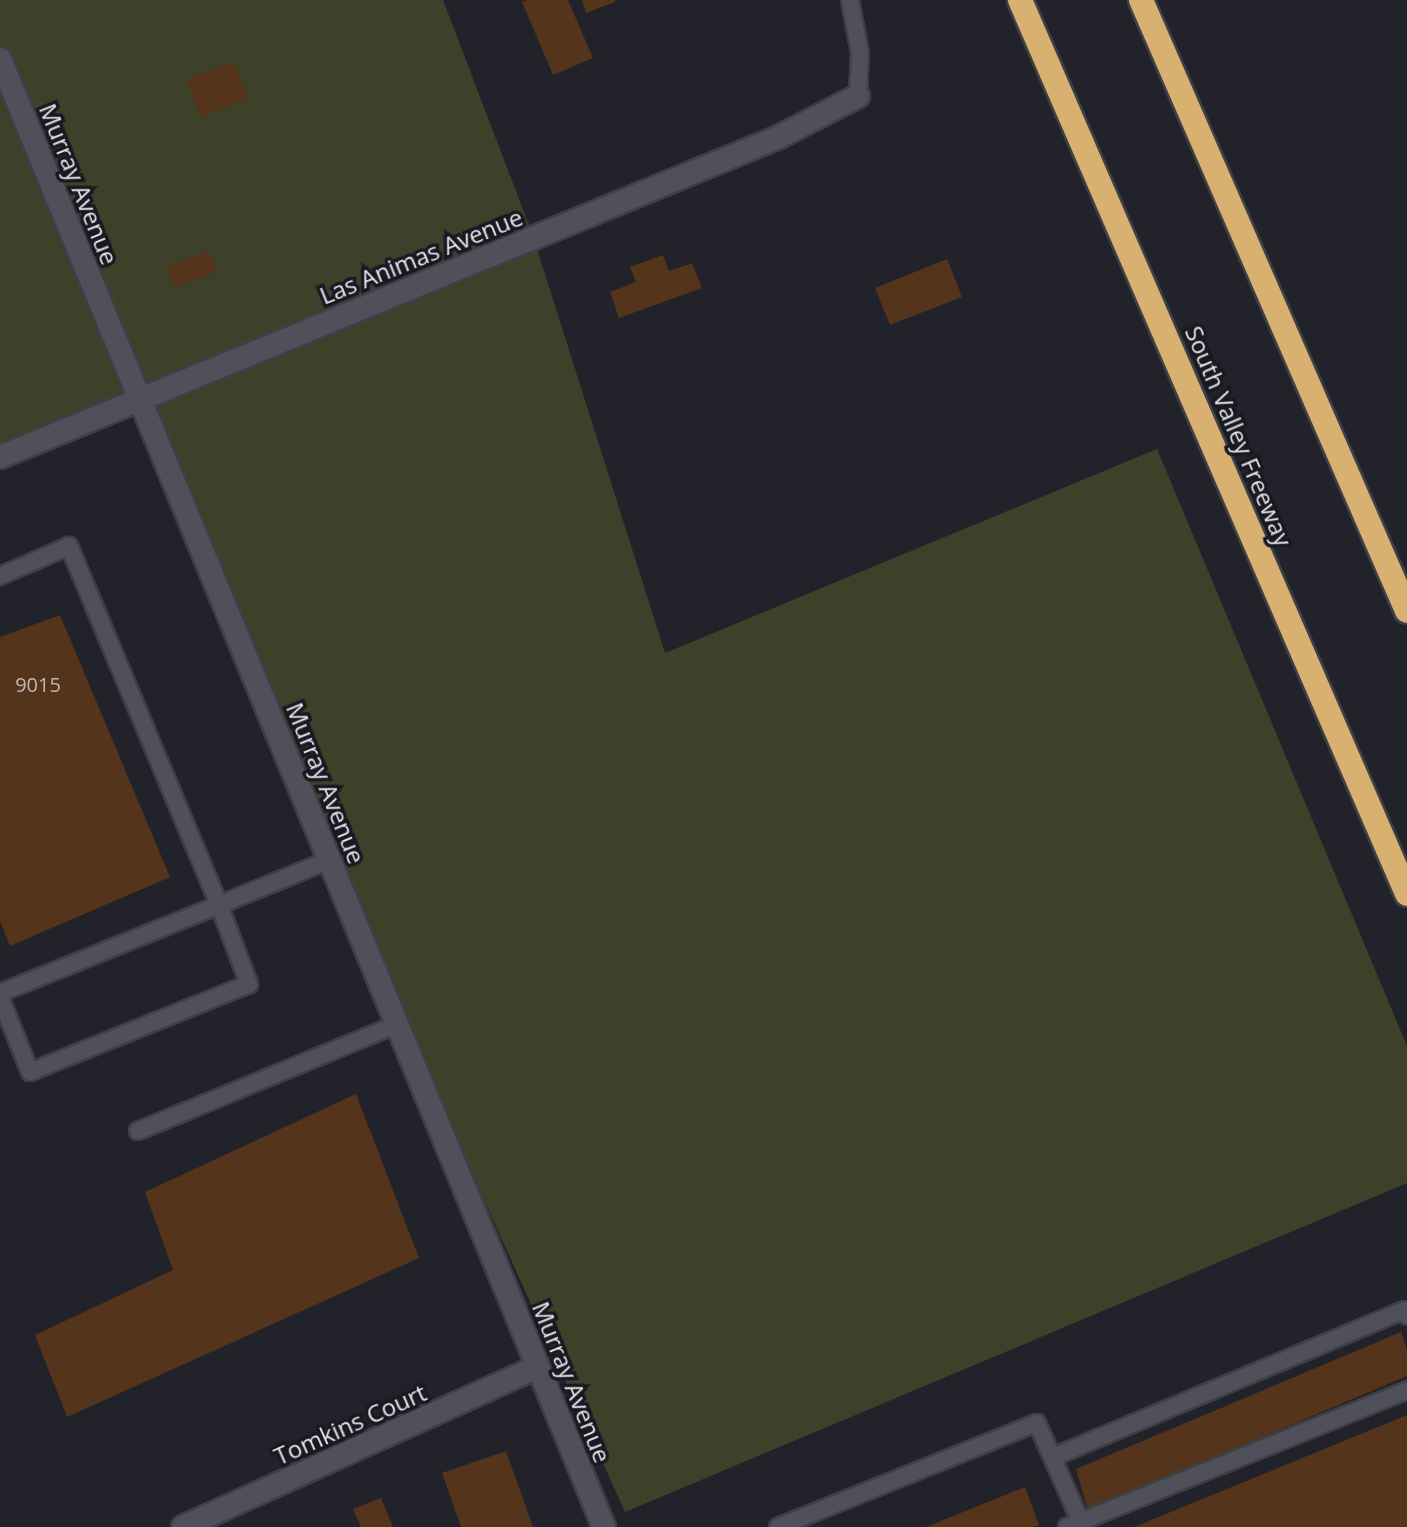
<!DOCTYPE html>
<html>
<head>
<meta charset="utf-8">
<style>
	body { margin:0 }
	#map { position:relative; width:1407px; height:1527px; overflow:hidden; background:#22222b; font-family:"Open Sans",sans-serif }
	div>[style] { position:absolute }
	[style*='--x'] { left:calc(var(--x)*1px); top:calc(var(--y)*1px); width:calc(var(--w)*1px); rotate:calc(var(--a)*1deg) }
	.green>* { inset:0; background:#3e412a }
	.building>* { inset:0; background:#54341a }
	.roads { filter:drop-shadow(2px 0 #3f3f47) drop-shadow(-2px 0 #3f3f47) drop-shadow(0 2px #3f3f47) drop-shadow(0 -2px #3f3f47) }
	.service>* { height:16px; margin:-8px; padding:0 8px; transform-origin:8px; border-radius:8px; background:#50505a }
	.minor>* { height:22px; margin:-11px; padding:0 11px; transform-origin:11px; border-radius:11px; background:#50505a }
	.motorway>* { height:24px; margin:-12px; padding:0 12px; transform-origin:12px; border-radius:12px; background:#d8b070 }
	span { translate:-50% -50%; white-space:nowrap; text-align:center; line-height:1.15; -webkit-text-stroke:7px #181921; paint-order:stroke }
	.number-label { font-size:20px; color:#c0b8b6 }
	.number-label span { -webkit-text-stroke-width:0 }
	.street-label { font-size:24px; color:#e4e4ea }
</style>
</head>
<body>
<div id="map">
	<div class="green">
		<div style="clip-path:polygon(0 0,443px 0,532px 233px,665px 653px,1157px 449px,1407px 1046px,1407px 1183px,625px 1512px,321px 839px,156px 408px,0 467px)"></div>
	</div>
	<div class="building">
		<div style="clip-path:polygon(528px 0,568px 0,593px 58px,553px 75px,522px 2px)"></div>
		<div style="clip-path:polygon(582px 0,615px 0,615px 2px,586px 13px)"></div>
		<div style="clip-path:polygon(234px 61px,248px 99px,200px 118px,186px 79px)"></div>
		<div style="clip-path:polygon(210px 251px,217px 272px,174px 287px,167px 266px)"></div>
		<div style="clip-path:polygon(663px 255px,669px 271px,692px 263px,702px 288px,619px 318px,610px 292px,636px 282px,630px 267px)"></div>
		<div style="clip-path:polygon(947px 259px,962px 297px,890px 325px,875px 288px)"></div>
		<div style="clip-path:polygon(60px 615px,170px 877px,10px 946px,0 921px,0 637px)"></div>
		<div style="clip-path:polygon(356px 1094px,419px 1258px,67px 1417px,35px 1335px,173px 1270px,145px 1192px)"></div>
		<div style="clip-path:polygon(1401px 1332px,1407px 1350px,1407px 1376px,1088px 1511px,1076px 1469px)"></div>
		<div style="clip-path:polygon(1407px 1415px,1407px 1527px,1134px 1527px)"></div>
		<div style="clip-path:polygon(506px 1451px,533px 1527px,461px 1527px,442px 1473px)"></div>
		<div style="clip-path:polygon(1025px 1487px,1039px 1525px,1033px 1527px,926px 1527px)"></div>
		<div style="clip-path:polygon(381px 1498px,393px 1527px,361px 1527px,353px 1509px)"></div>
	</div>
	<div class="roads">
		<div class="service">
			<div style="--x:850;--y:0;--w:54;--a:79.3"></div>
			<div style="--x:860;--y:53;--w:43;--a:92.7"></div>
			<div style="--x:0;--y:576;--w:75;--a:-23.5"></div>
			<div style="--x:69;--y:546;--w:389;--a:67.3"></div>
			<div style="--x:219;--y:905;--w:119;--a:-22.2"></div>
			<div style="--x:0;--y:993;--w:236;--a:-21.9"></div>
			<div style="--x:219;--y:905;--w:85;--a:69.2"></div>
			<div style="--x:249;--y:984;--w:236;--a:158.1"></div>
			<div style="--x:30;--y:1072;--w:81;--a:-111.8"></div>
			<div style="--x:138;--y:1131;--w:280;--a:-22.4"></div>
			<div style="--x:1053;--y:1457;--w:381;--a:-22.7"></div>
			<div style="--x:1405;--y:1310;--w:6;--a:72"></div>
			<div style="--x:778;--y:1527;--w:279;--a:-21.9"></div>
			<div style="--x:1037;--y:1423;--w:114;--a:66.1"></div>
			<div style="--x:1067;--y:1527;--w:367;--a:-21.9"></div>
		</div>
		<div class="minor">
			<div style="--x:0;--y:59;--w:1587;--a:67.64"></div>
			<div style="--x:0;--y:457;--w:842;--a:-22.33"></div>
			<div style="--x:779;--y:137;--w:89;--a:-27.4"></div>
			<div style="--x:183;--y:1527;--w:388;--a:-24.3"></div>
		</div>
		<div class="motorway">
			<div style="--x:1020;--y:0;--w:974;--a:66.59"></div>
			<div style="--x:1141;--y:0;--w:666;--a:66.47"></div>
		</div>
	</div>
	<div class="number-label">
		<span style="left:38px;top:684px">9015</span>
	</div>
	<div class="street-label">
		<span style="left:79px;top:184px;rotate:68deg">Murray Avenue</span>
		<span style="left:421px;top:256px;rotate:-22deg">Las Animas Avenue</span>
		<span style="left:1239px;top:436px;rotate:67deg">South Valley Freeway</span>
		<span style="left:326px;top:783px;rotate:68deg">Murray Avenue</span>
		<span style="left:572px;top:1382px;rotate:68deg">Murray Avenue</span>
		<span style="left:350px;top:1424px;rotate:-24deg">Tomkins Court</span>
	</div>
</div>
</body>
</html>
